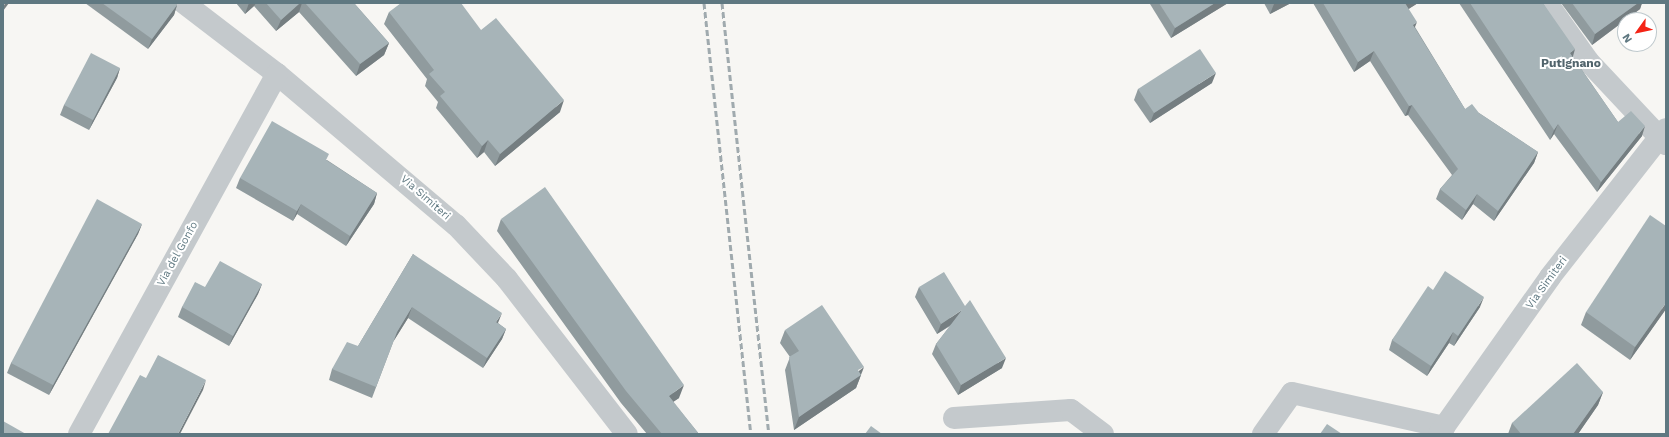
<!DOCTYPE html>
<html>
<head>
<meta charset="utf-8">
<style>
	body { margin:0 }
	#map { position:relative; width:1669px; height:437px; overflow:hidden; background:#f7f6f3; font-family:"Work Sans",sans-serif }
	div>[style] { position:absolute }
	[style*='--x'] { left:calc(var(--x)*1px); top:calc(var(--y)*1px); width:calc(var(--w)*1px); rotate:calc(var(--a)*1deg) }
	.minor>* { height:22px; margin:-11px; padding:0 11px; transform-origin:11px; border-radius:11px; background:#c4c9cc }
	.rail>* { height:3px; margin-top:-1.5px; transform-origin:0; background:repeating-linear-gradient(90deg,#a0aaae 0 6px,transparent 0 9px) }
	.wall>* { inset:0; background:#909b9e }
	.shaded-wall>* { inset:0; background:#757e81 }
	.building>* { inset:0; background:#a7b4b8 }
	span { translate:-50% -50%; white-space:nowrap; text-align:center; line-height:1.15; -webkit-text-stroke:4px #fff; paint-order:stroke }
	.street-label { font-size:11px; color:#5f7881 }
	.neighbourhood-label { font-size:12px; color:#51646c; font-weight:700 }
	.frame { position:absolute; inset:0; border:4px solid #5f7881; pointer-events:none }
	.north { position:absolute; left:1617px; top:12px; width:40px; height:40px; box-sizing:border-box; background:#fff; border:1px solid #bfc9cd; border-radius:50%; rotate:237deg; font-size:11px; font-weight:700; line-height:16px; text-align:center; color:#5f7881 }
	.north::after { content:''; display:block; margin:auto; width:14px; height:18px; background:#f42416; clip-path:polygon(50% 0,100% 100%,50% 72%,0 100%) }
</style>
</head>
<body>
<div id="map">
	<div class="minor">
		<div style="--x:184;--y:3;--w:117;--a:37.4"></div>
		<div style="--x:277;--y:74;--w:234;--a:40.2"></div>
		<div style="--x:456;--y:225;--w:74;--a:46.6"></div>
		<div style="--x:507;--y:279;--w:196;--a:52.3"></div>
		<div style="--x:1547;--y:3;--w:71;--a:54.7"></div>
		<div style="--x:1588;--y:61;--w:114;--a:46.8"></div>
		<div style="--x:954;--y:418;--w:117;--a:-3.9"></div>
		<div style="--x:1071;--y:410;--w:40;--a:37"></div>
		<div style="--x:79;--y:434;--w:411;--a:-61.2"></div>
		<div style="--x:1263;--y:434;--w:50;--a:-54.7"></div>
		<div style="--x:1292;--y:393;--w:156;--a:12.6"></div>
		<div style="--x:1439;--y:434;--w:192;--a:-54.7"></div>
		<div style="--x:1550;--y:277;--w:188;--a:-51.9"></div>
	</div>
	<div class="rail">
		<div style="--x:704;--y:3;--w:434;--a:83.8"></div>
		<div style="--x:722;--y:3;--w:434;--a:83.8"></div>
	</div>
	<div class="wall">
		<div style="clip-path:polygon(85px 3px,175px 3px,177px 5px,174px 15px,148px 49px)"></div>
		<div style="clip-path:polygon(236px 3px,354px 3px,389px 43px,384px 55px,356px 76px,299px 12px,276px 31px,254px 6px,245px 14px)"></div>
		<div style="clip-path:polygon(1150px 3px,1228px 3px,1171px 38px,1150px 4px)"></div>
		<div style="clip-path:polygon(1264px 3px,1291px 3px,1270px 14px)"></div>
		<div style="clip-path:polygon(1313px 3px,1418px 3px,1408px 9px,1415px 27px,1465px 109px,1479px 113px,1538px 152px,1534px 163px,1494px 221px,1473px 204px,1462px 220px,1436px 199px,1440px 189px,1452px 175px,1408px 115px,1405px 116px,1370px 61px,1354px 72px)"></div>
		<div style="clip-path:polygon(1459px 3px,1543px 3px,1573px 57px,1618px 122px,1642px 136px,1597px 192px,1554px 134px,1550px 140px)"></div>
		<div style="clip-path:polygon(1561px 3px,1642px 3px,1640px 9px,1592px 45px)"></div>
		<div style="clip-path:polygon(389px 12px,481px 30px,560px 112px,495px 166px,484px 152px,477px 158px,436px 108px,438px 102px,425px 86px,427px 79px,384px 24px)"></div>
		<div style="clip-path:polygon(120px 68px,117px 78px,89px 130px,60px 115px,64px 105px)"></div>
		<div style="clip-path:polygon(1212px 83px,1150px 123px,1134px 100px,1138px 89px)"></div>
		<div style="clip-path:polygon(327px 160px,377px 193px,374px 204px,346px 246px,297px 214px,293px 221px,236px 188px,240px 178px)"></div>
		<div style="clip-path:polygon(501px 219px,679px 398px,673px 402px,699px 434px,647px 434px,621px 403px,497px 231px)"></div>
		<div style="clip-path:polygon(142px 224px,138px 234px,49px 395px,7px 373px,11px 363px)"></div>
		<div style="clip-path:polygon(413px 254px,498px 323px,506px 329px,502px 339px,483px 368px,408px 318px,393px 342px,372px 398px,329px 380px,332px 369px,358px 346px)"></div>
		<div style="clip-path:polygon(262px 284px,258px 294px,229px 346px,178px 317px,182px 307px,205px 287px)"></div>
		<div style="clip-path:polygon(919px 287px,1002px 368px,958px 395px,932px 354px,936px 344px,950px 326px,937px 334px,915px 297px)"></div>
		<div style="clip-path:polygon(1433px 290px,1480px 307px,1454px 346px,1449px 343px,1427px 376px,1389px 350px,1392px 340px)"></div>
		<div style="clip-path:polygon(1666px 309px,1630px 360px,1581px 325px,1586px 312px)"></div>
		<div style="clip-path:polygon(785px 330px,861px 375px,856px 388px,794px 430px,785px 370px,790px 357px,780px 343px)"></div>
		<div style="clip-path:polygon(1603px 392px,1598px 405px,1578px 434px,1508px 434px,1512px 423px)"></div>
	</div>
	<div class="shaded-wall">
		<div style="clip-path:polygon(5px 3px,9px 3px,3px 11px,3px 8px)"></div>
		<div style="clip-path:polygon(249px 3px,256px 3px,254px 6px,245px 14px)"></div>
		<div style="clip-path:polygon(300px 3px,302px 3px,299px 12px,276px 31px,281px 20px)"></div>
		<div style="clip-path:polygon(1215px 3px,1228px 3px,1171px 38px,1175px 28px)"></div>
		<div style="clip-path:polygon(1276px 3px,1291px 3px,1270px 14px,1274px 4px)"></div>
		<div style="clip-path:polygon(1405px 3px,1418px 3px,1401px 14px)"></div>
		<div style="clip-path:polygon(1638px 3px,1642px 3px,1640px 9px,1592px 45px,1595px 34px)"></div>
		<div style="clip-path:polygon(177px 5px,174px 15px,148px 49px,152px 39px)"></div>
		<div style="clip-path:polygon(1417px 22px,1413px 32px,1413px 25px)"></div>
		<div style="clip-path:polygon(389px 43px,384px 55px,356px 76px,360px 64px)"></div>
		<div style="clip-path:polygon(1575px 49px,1572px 60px,1570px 53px)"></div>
		<div style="clip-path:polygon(1374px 51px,1370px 61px,1354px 72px,1358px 62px)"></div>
		<div style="clip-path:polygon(120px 68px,117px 78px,89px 130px,93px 120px)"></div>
		<div style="clip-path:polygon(1216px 73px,1212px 83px,1150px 123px,1154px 113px)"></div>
		<div style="clip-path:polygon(564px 100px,560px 112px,495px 166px,500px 154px)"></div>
		<div style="clip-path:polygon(1412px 105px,1408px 115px,1405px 116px,1409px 106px)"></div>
		<div style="clip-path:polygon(1558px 124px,1554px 134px,1550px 140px,1554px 130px)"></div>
		<div style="clip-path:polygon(1645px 126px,1642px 136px,1597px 192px,1601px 182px)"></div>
		<div style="clip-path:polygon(488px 140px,484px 152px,477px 158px,482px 146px)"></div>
		<div style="clip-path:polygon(1538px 152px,1534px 163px,1494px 221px,1498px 211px)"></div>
		<div style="clip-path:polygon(377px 193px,374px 204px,346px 246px,350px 236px)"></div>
		<div style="clip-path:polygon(1477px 194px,1473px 204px,1462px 220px,1466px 210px)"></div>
		<div style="clip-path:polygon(301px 204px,297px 214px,293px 221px,297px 211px)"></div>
		<div style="clip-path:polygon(142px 224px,138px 234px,49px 395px,53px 385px)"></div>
		<div style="clip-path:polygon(262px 284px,258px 294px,229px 346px,233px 336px)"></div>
		<div style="clip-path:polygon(1484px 297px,1480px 307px,1454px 346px,1458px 336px)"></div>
		<div style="clip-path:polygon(1666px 303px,1666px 309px,1630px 360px,1635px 347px)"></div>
		<div style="clip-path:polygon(412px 307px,408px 318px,393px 342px,372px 398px,397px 332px)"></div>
		<div style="clip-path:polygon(962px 310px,958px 320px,937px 334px,941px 324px)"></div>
		<div style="clip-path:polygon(502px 313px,498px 323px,492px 332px,496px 322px)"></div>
		<div style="clip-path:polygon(506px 329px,502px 339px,483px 368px,487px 358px)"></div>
		<div style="clip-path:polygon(1453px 332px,1449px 343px,1427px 376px,1431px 366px)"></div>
		<div style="clip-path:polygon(1006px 358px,1002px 368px,958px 395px,961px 385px)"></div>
		<div style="clip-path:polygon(864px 367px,856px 388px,794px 430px,799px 417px)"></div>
		<div style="clip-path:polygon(206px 380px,203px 390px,180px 434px,178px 434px)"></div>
		<div style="clip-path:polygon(684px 385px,679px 398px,664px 408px,669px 396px)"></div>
		<div style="clip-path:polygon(1603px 392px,1598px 405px,1578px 434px,1573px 434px)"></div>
	</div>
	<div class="building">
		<div style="clip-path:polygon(102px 3px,175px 3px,177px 5px,152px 39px)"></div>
		<div style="clip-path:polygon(266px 3px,300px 3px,281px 20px)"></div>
		<div style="clip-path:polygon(305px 3px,354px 3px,389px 43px,360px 64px)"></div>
		<div style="clip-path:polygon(401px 3px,461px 3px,481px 30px,496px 18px,564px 100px,500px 154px,488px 140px,482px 146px,440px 96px,445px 92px,429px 74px,434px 70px,389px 12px)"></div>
		<div style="clip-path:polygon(1159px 3px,1215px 3px,1175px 28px)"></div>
		<div style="clip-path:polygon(1323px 3px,1405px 3px,1417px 22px,1413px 25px,1465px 109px,1472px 104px,1479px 113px,1538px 152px,1498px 211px,1477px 194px,1466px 210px,1440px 189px,1458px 169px,1412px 105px,1409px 106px,1374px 51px,1358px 62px)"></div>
		<div style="clip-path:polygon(1470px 3px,1543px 3px,1575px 49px,1570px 53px,1618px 122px,1631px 111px,1645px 126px,1601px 182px,1558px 124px,1554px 130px)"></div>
		<div style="clip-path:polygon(1572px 3px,1638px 3px,1595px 34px)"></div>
		<div style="clip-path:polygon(1200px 49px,1216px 73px,1154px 113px,1138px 89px)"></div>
		<div style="clip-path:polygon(91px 53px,120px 68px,93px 120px,64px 105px)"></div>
		<div style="clip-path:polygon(272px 121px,329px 154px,326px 160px,377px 193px,350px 236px,301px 204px,297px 211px,240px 178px)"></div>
		<div style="clip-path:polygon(545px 187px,684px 385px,669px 396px,699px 434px,662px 434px,626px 391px,501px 219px)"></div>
		<div style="clip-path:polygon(97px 199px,142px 224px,53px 385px,11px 363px)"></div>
		<div style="clip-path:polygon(1650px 215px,1666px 226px,1666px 303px,1635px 347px,1586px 312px)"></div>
		<div style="clip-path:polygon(413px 254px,502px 313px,496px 322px,506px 329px,487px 358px,412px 307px,397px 332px,376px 387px,332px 369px,347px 342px,358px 346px)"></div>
		<div style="clip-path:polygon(220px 261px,262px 284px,233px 336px,182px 307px,195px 282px,205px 287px)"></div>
		<div style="clip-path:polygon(1445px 271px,1484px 297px,1458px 336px,1453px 332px,1431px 366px,1392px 340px,1428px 286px,1433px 290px)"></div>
		<div style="clip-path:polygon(944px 272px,965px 306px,970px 300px,1006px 358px,961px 385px,936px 344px,962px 310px,941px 324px,919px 287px)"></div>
		<div style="clip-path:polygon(822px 305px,864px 367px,858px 370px,861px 375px,799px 417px,789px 357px,799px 351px,785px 330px)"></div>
		<div style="clip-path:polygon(158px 355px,206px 380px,178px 434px,108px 434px,140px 375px,146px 378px)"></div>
		<div style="clip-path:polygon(1577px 363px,1603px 392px,1573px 434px,1521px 434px,1512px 423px)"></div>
		<div style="clip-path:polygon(3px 421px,26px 434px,3px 434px)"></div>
		<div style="clip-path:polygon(1327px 424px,1342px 434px,1320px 434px)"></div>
		<div style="clip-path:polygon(871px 426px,882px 434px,865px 434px)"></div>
	</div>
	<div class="street-label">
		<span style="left:425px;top:198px;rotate:41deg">Via Simiteri</span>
		<span style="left:178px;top:254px;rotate:-61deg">Via del Gonfo</span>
		<span style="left:1547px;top:283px;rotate:-54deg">Via Simiteri</span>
	</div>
	<div class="neighbourhood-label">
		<span style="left:1571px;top:64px">Putignano</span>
	</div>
	<div class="frame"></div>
	<div class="north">N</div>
</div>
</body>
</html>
